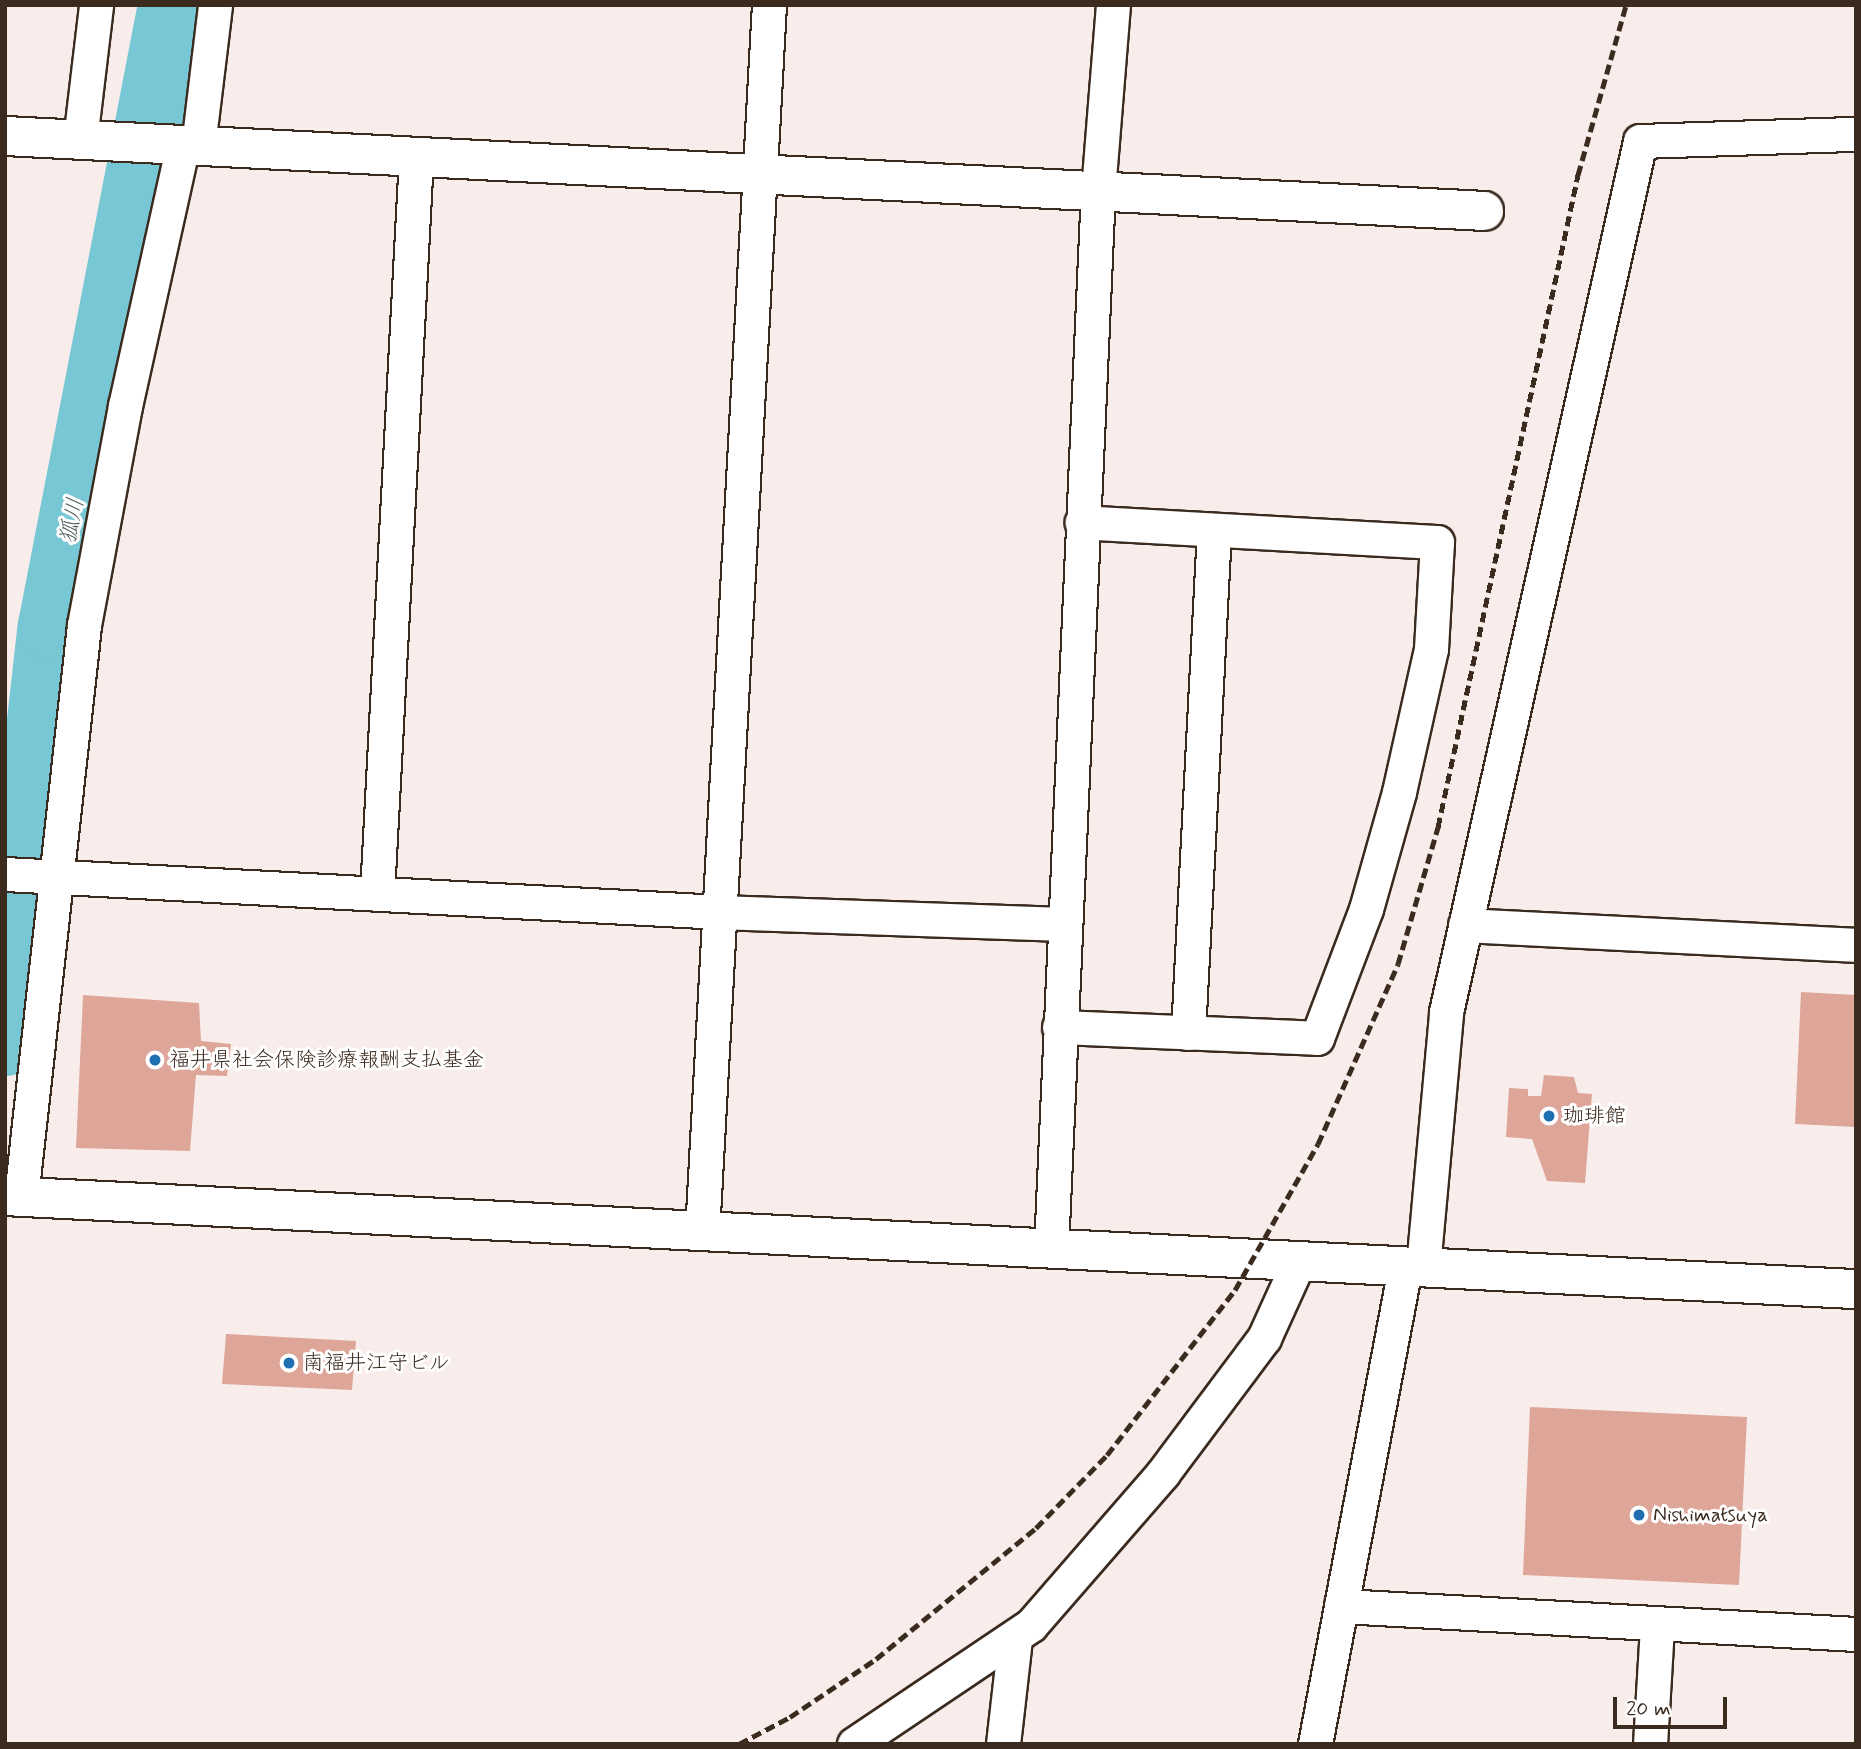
<!DOCTYPE html>
<html>
<head>
<meta charset="utf-8">
<style>
	body { margin:0 }
	#map { position:relative; width:1861px; height:1749px; overflow:hidden; background:#f8edeb; font-family:Mynerve,"Klee One",sans-serif }
	div>[style] { position:absolute }
	[style*='--x'] { left:calc(var(--x)*1px); top:calc(var(--y)*1px); width:calc(var(--w)*1px); rotate:calc(var(--a)*1deg) }
	.river>* { height:68px; margin:-34px; padding:0 34px; transform-origin:34px; border-radius:34px; background:#78c7d4 }
	.building>* { inset:0; background:#dea699 }
	.roads { filter:drop-shadow(2px 0 #3b2a1e) drop-shadow(-2px 0 #3b2a1e) drop-shadow(0 2px #3b2a1e) drop-shadow(0 -2px #3b2a1e) }
	.street>* { height:33px; margin:-16.5px; padding:0 16.5px; transform-origin:16.5px; border-radius:16.5px; background:#fff }
	.secondary>* { height:38px; margin:-19px; padding:0 19px; transform-origin:19px; border-radius:19px; background:#fff }
	.rail>* { height:5px; margin-top:-2.5px; transform-origin:0; background:repeating-linear-gradient(90deg,#3b2a1e 0 10px,transparent 0 15px) }
	.dots>* { width:19px; height:19px; translate:-50% -50%; box-sizing:border-box; border:4px solid #fff; border-radius:50% }
	span { translate:-50% -50%; white-space:nowrap; text-align:center; line-height:1.15; -webkit-text-stroke:6px #fff; paint-order:stroke }
	.poi-label { font-size:21px; color:#3b2a1e }
	.left { translate:0 -50%; text-align:left }
	.water-label { font-size:23px; color:#50615e; font-style:italic }
	.frame { position:absolute; inset:0; border:7px solid #3b2a1e; pointer-events:none }
	.scale { position:absolute; left:1613px; top:1697px; width:114px; height:32px; box-sizing:border-box; border:4px solid #3b2a1e; border-top:0; padding-left:9px; font-size:21px; line-height:24px; white-space:nowrap; color:#3b2a1e; -webkit-text-stroke:5px #fff; paint-order:stroke }
</style>
</head>
<body>
<div id="map">
	<div class="river">
		<div style="--x:5;--y:1042;--w:419;--a:-83.6"></div>
		<div style="--x:52;--y:626;--w:632;--a:-79.06"></div>
	</div>
	<div class="building">
		<div style="clip-path:polygon(1801px 992px,1856px 995px,1856px 1127px,1795px 1124px)"></div>
		<div style="clip-path:polygon(83px 995px,199px 1003px,201px 1041px,231px 1044px,227px 1076px,196px 1075px,190px 1151px,76px 1148px)"></div>
		<div style="clip-path:polygon(1544px 1075px,1574px 1077px,1578px 1093px,1592px 1094px,1585px 1183px,1547px 1181px,1532px 1139px,1506px 1137px,1509px 1088px,1528px 1089px,1528px 1096px,1541px 1096px)"></div>
		<div style="clip-path:polygon(226px 1334px,356px 1341px,352px 1390px,222px 1384px)"></div>
		<div style="clip-path:polygon(1530px 1407px,1747px 1417px,1739px 1585px,1523px 1575px)"></div>
	</div>
	<div class="roads">
		<div class="street">
			<div style="--x:80;--y:140;--w:136;--a:-83.2"></div>
			<div style="--x:198;--y:146;--w:142;--a:-83.1"></div>
			<div style="--x:5;--y:874;--w:716;--a:3.04"></div>
			<div style="--x:720;--y:912;--w:342;--a:2"></div>
			<div style="--x:377;--y:894;--w:738;--a:-86.97"></div>
			<div style="--x:1465;--y:925;--w:392;--a:2.9"></div>
			<div style="--x:1059;--y:1027;--w:258;--a:2.4"></div>
			<div style="--x:1317;--y:1038;--w:138;--a:-69.2"></div>
			<div style="--x:1366;--y:909;--w:122;--a:-74.2"></div>
			<div style="--x:1399;--y:792;--w:147;--a:-77.4"></div>
			<div style="--x:1431;--y:649;--w:107;--a:-86.8"></div>
			<div style="--x:1437;--y:542;--w:356;--a:-176.8"></div>
			<div style="--x:1188;--y:1033;--w:504;--a:-87.04"></div>
			<div style="--x:21;--y:1197;--w:575;--a:-83.71"></div>
			<div style="--x:84;--y:625;--w:223;--a:-79.4"></div>
			<div style="--x:125;--y:406;--w:267;--a:-77.5"></div>
			<div style="--x:702;--y:1233;--w:1230;--a:-86.88"></div>
			<div style="--x:1051;--y:1249;--w:1059;--a:-87.46"></div>
			<div style="--x:1098;--y:191;--w:187;--a:-85.4"></div>
			<div style="--x:1423;--y:1267;--w:256;--a:-84.8"></div>
			<div style="--x:1446;--y:1012;--w:892;--a:-77.44"></div>
			<div style="--x:1640;--y:141;--w:216;--a:-1.9"></div>
			<div style="--x:1341;--y:1606;--w:516;--a:3.11"></div>
			<div style="--x:854;--y:1744;--w:213;--a:-33.9"></div>
			<div style="--x:1031;--y:1625;--w:201;--a:-49"></div>
			<div style="--x:1163;--y:1473;--w:169;--a:-53.2"></div>
			<div style="--x:1264;--y:1338;--w:85;--a:-65.6"></div>
			<div style="--x:1003;--y:1744;--w:106;--a:-83.5"></div>
			<div style="--x:1315;--y:1744;--w:485;--a:-79.3"></div>
			<div style="--x:1650;--y:1744;--w:119;--a:-86.6"></div>
		</div>
		<div class="secondary">
			<div style="--x:5;--y:136;--w:1481;--a:2.9"></div>
			<div style="--x:5;--y:1196;--w:1853;--a:2.88"></div>
		</div>
	</div>
	<div class="rail">
		<div style="--x:739;--y:1744;--w:58;--a:-27.9"></div>
		<div style="--x:790;--y:1717;--w:104;--a:-34"></div>
		<div style="--x:876;--y:1659;--w:207;--a:-39.3"></div>
		<div style="--x:1036;--y:1528;--w:102;--a:-45.8"></div>
		<div style="--x:1107;--y:1455;--w:209;--a:-52.2"></div>
		<div style="--x:1235;--y:1290;--w:168;--a:-60.4"></div>
		<div style="--x:1318;--y:1144;--w:197;--a:-66"></div>
		<div style="--x:1398;--y:964;--w:143;--a:-73.7"></div>
		<div style="--x:1438;--y:827;--w:667;--a:-77.88"></div>
		<div style="--x:1578;--y:175;--w:177;--a:-74.2"></div>
	</div>
	<div class="dots">
		<div style="left:155px;top:1060px;background:#1f6fb2"></div>
		<div style="left:1549px;top:1116px;background:#1f6fb2"></div>
		<div style="left:289px;top:1363px;background:#1f6fb2"></div>
		<div style="left:1639px;top:1515px;background:#1f6fb2"></div>
	</div>
	<div class="poi-label">
		<span class="left" style="left:169px;top:1060px">福井県社会保険診療報酬支払基金</span>
		<span class="left" style="left:1563px;top:1116px">珈琲館</span>
		<span class="left" style="left:303px;top:1363px">南福井江守ビル</span>
		<span class="left" style="left:1653px;top:1515px">Nishimatsuya</span>
	</div>
	<div class="water-label">
		<span style="left:73px;top:521px;rotate:-79deg">狐川</span>
	</div>
	<div class="frame"></div>
	<div class="scale">20 m</div>
</div>
</body>
</html>
